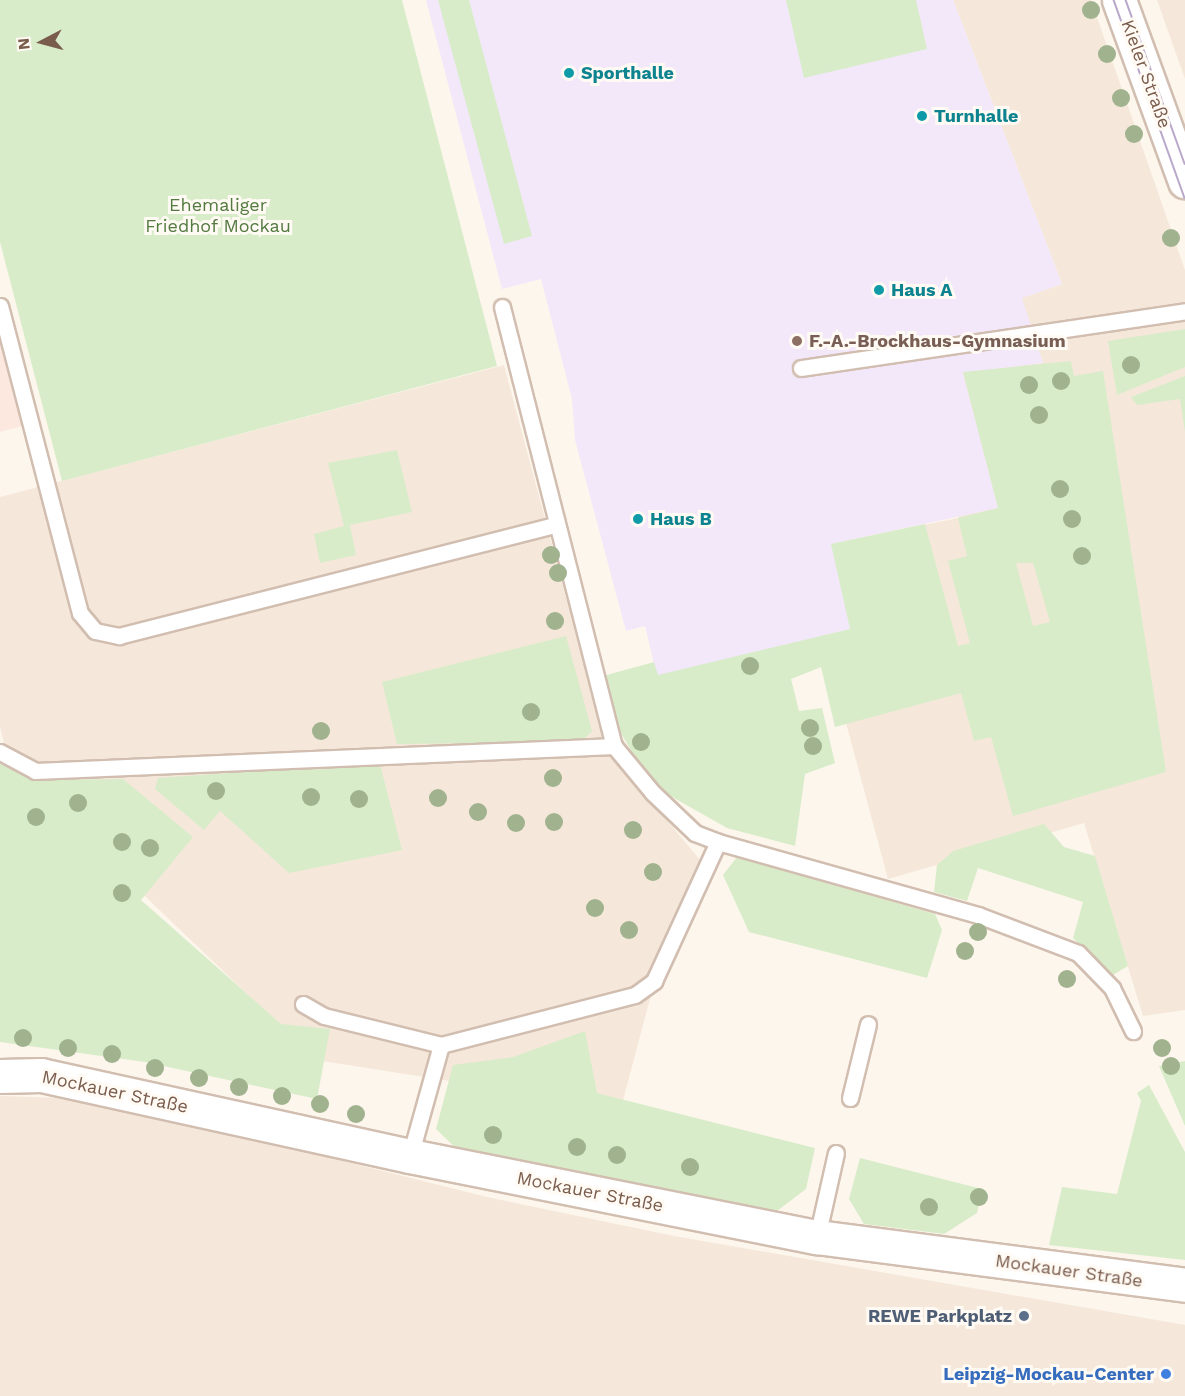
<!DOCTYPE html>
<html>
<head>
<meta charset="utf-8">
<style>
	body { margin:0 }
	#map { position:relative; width:1185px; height:1396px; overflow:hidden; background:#fdf6ec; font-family:"Work Sans",sans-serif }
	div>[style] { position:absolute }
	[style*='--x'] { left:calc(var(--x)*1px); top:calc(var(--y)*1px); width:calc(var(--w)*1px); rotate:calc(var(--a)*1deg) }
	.residential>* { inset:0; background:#f5e8da }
	.commercial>* { inset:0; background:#fde8e0 }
	.education>* { inset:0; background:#f3e8fa }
	.green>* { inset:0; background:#d8ecc9 }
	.roads { filter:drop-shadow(2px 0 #d1beb0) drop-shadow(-2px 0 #d1beb0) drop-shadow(0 2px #d1beb0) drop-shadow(0 -2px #d1beb0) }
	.lane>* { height:15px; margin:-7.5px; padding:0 7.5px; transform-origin:7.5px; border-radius:7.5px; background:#fff }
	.secondary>* { height:33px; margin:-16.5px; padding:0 16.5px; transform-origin:16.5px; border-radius:16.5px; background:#fff }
	.tram>* { height:1.5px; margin:-0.75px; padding:0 0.75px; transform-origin:0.75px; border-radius:0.75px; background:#b9a8c9 }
	.trees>* { width:18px; height:18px; margin:-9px; border-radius:50%; background:#a0b28e }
	.dots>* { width:16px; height:16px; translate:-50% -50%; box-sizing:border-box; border:3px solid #fffaf3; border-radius:50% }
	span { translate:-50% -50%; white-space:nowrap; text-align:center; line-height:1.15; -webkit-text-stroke:6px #fffaf3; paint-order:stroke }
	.culture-label { font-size:18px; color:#0d838f; font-weight:700 }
	.left { translate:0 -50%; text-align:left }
	.street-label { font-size:18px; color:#7a5c4d }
	.park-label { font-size:18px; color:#537a41 }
	.education-label { font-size:18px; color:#785e54; font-weight:700 }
	.service-label { font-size:18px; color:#4e5e75; font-weight:700 }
	.right { translate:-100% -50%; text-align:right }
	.shop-label { font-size:18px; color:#366cbe; font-weight:700 }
	.north { position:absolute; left:12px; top:12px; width:60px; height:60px; -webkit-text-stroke:4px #fffaf3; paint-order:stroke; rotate:264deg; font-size:16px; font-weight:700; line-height:24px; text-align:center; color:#7a5c4d }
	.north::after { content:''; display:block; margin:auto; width:21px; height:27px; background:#7a5c4d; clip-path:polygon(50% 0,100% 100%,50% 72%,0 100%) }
</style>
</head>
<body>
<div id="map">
	<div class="residential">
		<div style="clip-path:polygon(953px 0,1091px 0,1185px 270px,1185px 1010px,1143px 1016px,1084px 823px,888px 879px,846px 723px,851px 629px,831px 544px,958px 518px,963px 372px,1043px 363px,1021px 298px,1062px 284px)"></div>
		<div style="clip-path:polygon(1157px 0,1185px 0,1185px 79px)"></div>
		<div style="clip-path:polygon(504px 365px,606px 747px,701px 861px,651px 995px,621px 1108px,316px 1060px,10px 767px,0 727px,0 497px)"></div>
		<div style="clip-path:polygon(0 1096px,67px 1098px,135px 1109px,487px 1197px,674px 1236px,1185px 1325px,1185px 1396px,0 1396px)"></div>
	</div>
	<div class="commercial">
		<div style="clip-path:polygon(0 341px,22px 426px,0 432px)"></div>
	</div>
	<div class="education">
		<div style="clip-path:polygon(426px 0,953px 0,1062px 284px,1022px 298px,1043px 363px,963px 373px,998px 508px,831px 544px,851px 629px,657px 676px,645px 626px,626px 631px,575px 440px,572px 399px,541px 279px,502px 289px)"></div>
	</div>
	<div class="green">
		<div style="clip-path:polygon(0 0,402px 0,497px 366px,62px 481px,0 242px)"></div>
		<div style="clip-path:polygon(438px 0,469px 0,532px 236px,504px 244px)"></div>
		<div style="clip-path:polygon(786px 0,916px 0,927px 49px,804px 78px)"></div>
		<div style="clip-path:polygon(1185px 329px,1185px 367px,1117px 395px,1108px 341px)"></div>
		<div style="clip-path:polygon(evenodd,1071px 361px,1074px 376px,1103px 371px,1166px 772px,1013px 816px,991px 737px,974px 741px,961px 693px,835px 727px,821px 667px,791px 679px,799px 711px,822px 708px,835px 763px,805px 774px,795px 846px,727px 828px,667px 794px,640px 765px,614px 722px,603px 676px,654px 662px,658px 675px,850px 629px,831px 544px,925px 524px,958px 646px,970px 643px,948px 561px,967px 556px,958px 518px,998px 508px,963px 372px,1071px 361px,1016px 563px,1033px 563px,1050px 622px,1033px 626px,1016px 563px)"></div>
		<div style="clip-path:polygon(1185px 376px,1185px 432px,1180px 399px,1137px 405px,1131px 397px)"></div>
		<div style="clip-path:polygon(397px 450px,412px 512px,350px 525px,356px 555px,320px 563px,314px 534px,344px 526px,328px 463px)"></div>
		<div style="clip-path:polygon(566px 636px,592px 731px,581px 742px,397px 744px,382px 682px)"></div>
		<div style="clip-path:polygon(375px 763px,381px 768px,402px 850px,289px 873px,220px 811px,204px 830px,155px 789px,158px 778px)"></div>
		<div style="clip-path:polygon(0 764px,40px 780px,123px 779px,193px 837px,141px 900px,281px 1024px,330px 1029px,317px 1099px,145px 1062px,0 1042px)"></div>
		<div style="clip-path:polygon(1044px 824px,1064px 847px,1095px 856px,1128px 966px,1111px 976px,1073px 938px,1083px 902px,978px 868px,967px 901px,934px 892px,937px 865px,953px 851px)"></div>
		<div style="clip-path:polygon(737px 857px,935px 914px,942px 930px,927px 978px,749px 932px,723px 875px)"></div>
		<div style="clip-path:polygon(585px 1031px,597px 1093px,815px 1148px,806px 1189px,773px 1214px,462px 1154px,436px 1129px,453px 1065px,513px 1057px)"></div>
		<div style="clip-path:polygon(1185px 1061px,1185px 1126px,1159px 1066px)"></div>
		<div style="clip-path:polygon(1149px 1085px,1185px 1152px,1185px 1260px,1049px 1245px,1062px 1187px,1117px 1194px,1141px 1101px,1137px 1093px)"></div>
		<div style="clip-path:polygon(860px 1158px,982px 1189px,977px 1213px,944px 1234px,864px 1224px,849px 1199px)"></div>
	</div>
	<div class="roads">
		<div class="lane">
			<div style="--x:0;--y:306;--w:317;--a:75.4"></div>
			<div style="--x:80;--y:613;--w:23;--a:50"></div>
			<div style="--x:95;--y:631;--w:25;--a:12"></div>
			<div style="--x:119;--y:636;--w:449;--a:-14.3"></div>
			<div style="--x:502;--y:307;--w:453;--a:75.7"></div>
			<div style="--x:614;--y:746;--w:61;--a:50.3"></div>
			<div style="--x:653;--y:793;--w:58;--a:43.6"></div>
			<div style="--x:695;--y:833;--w:25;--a:21"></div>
			<div style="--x:718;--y:842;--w:270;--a:15.7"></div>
			<div style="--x:978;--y:915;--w:107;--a:20.8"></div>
			<div style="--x:1078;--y:953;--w:49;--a:45.8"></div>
			<div style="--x:1112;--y:988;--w:48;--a:64"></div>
			<div style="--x:801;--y:368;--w:388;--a:-8.4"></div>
			<div style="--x:0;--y:752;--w:40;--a:28"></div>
			<div style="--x:35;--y:771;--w:580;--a:-2.47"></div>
			<div style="--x:303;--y:1004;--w:24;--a:30"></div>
			<div style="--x:324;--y:1016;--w:121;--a:13.9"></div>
			<div style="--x:441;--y:1045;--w:115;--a:105.6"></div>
			<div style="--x:441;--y:1045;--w:200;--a:-14.5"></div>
			<div style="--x:635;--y:995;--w:24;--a:-36"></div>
			<div style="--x:654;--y:981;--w:153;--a:-65.3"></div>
			<div style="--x:850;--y:1098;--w:76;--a:-76.3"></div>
			<div style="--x:817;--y:1237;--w:86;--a:-77.3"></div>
		</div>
		<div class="secondary">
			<div style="--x:1119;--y:0;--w:193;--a:70"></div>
			<div style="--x:0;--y:1076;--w:41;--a:-1.4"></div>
			<div style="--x:41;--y:1075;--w:378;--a:12.4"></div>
			<div style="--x:410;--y:1156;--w:415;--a:11.3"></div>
			<div style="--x:817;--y:1237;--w:371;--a:7.4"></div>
		</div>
	</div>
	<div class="tram">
		<div style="--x:1114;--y:0;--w:210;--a:70.3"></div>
		<div style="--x:1126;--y:0;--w:174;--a:70.2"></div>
	</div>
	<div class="trees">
		<div style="left:1091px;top:10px"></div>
		<div style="left:1107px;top:54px"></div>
		<div style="left:1121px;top:98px"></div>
		<div style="left:1134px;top:134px"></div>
		<div style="left:1171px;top:238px"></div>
		<div style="left:1131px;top:365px"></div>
		<div style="left:1061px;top:381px"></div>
		<div style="left:1029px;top:385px"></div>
		<div style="left:1039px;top:415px"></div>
		<div style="left:1060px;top:489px"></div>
		<div style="left:1072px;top:519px"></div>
		<div style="left:551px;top:555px"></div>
		<div style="left:1082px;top:556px"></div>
		<div style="left:558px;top:573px"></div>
		<div style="left:555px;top:621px"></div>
		<div style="left:750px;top:666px"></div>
		<div style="left:531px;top:712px"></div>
		<div style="left:810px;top:728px"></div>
		<div style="left:321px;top:731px"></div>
		<div style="left:641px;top:742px"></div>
		<div style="left:813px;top:746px"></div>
		<div style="left:553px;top:778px"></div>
		<div style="left:216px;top:791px"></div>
		<div style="left:311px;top:797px"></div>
		<div style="left:438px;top:798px"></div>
		<div style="left:359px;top:799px"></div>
		<div style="left:78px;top:803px"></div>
		<div style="left:478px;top:812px"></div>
		<div style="left:36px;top:817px"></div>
		<div style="left:554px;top:822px"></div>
		<div style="left:516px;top:823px"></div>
		<div style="left:633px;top:830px"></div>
		<div style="left:122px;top:842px"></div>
		<div style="left:150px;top:848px"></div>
		<div style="left:653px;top:872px"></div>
		<div style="left:122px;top:893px"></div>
		<div style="left:595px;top:908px"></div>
		<div style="left:629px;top:930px"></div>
		<div style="left:978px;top:932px"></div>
		<div style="left:965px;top:951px"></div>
		<div style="left:1067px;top:979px"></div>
		<div style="left:23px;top:1038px"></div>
		<div style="left:68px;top:1048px"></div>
		<div style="left:1162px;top:1048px"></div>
		<div style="left:112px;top:1054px"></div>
		<div style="left:1171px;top:1066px"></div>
		<div style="left:155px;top:1068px"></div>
		<div style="left:199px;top:1078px"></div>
		<div style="left:239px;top:1087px"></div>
		<div style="left:282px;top:1096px"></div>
		<div style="left:320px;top:1104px"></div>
		<div style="left:356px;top:1114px"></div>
		<div style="left:493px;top:1135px"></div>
		<div style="left:577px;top:1147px"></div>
		<div style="left:617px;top:1155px"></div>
		<div style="left:690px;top:1167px"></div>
		<div style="left:979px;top:1197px"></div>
		<div style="left:929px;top:1207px"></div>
	</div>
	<div class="dots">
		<div style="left:569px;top:73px;background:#0f9aa8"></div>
		<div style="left:922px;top:116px;background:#0f9aa8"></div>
		<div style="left:879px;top:290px;background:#0f9aa8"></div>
		<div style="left:797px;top:341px;background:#8d6e63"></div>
		<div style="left:638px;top:519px;background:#0f9aa8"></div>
		<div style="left:1024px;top:1316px;background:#5c6f8a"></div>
		<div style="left:1166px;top:1374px;background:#3f7fe0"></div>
	</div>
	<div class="culture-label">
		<span class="left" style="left:581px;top:73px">Sporthalle</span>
		<span class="left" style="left:934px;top:116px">Turnhalle</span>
		<span class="left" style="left:891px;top:290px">Haus A</span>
		<span class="left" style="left:650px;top:519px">Haus B</span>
	</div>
	<div class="street-label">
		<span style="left:1146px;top:74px;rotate:70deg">Kieler Straße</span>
		<span style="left:115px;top:1092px;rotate:12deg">Mockauer Straße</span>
		<span style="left:590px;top:1192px;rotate:11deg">Mockauer Straße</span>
		<span style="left:1069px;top:1271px;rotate:8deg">Mockauer Straße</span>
	</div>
	<div class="park-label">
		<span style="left:218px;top:216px">Ehemaliger<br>Friedhof Mockau</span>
	</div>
	<div class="education-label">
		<span class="left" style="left:809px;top:341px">F.-A.-Brockhaus-Gymnasium</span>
	</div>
	<div class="service-label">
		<span class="right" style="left:1012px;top:1316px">REWE Parkplatz</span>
	</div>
	<div class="shop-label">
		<span class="right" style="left:1154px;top:1374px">Leipzig-Mockau-Center</span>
	</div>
	<div class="north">N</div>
</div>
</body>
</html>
